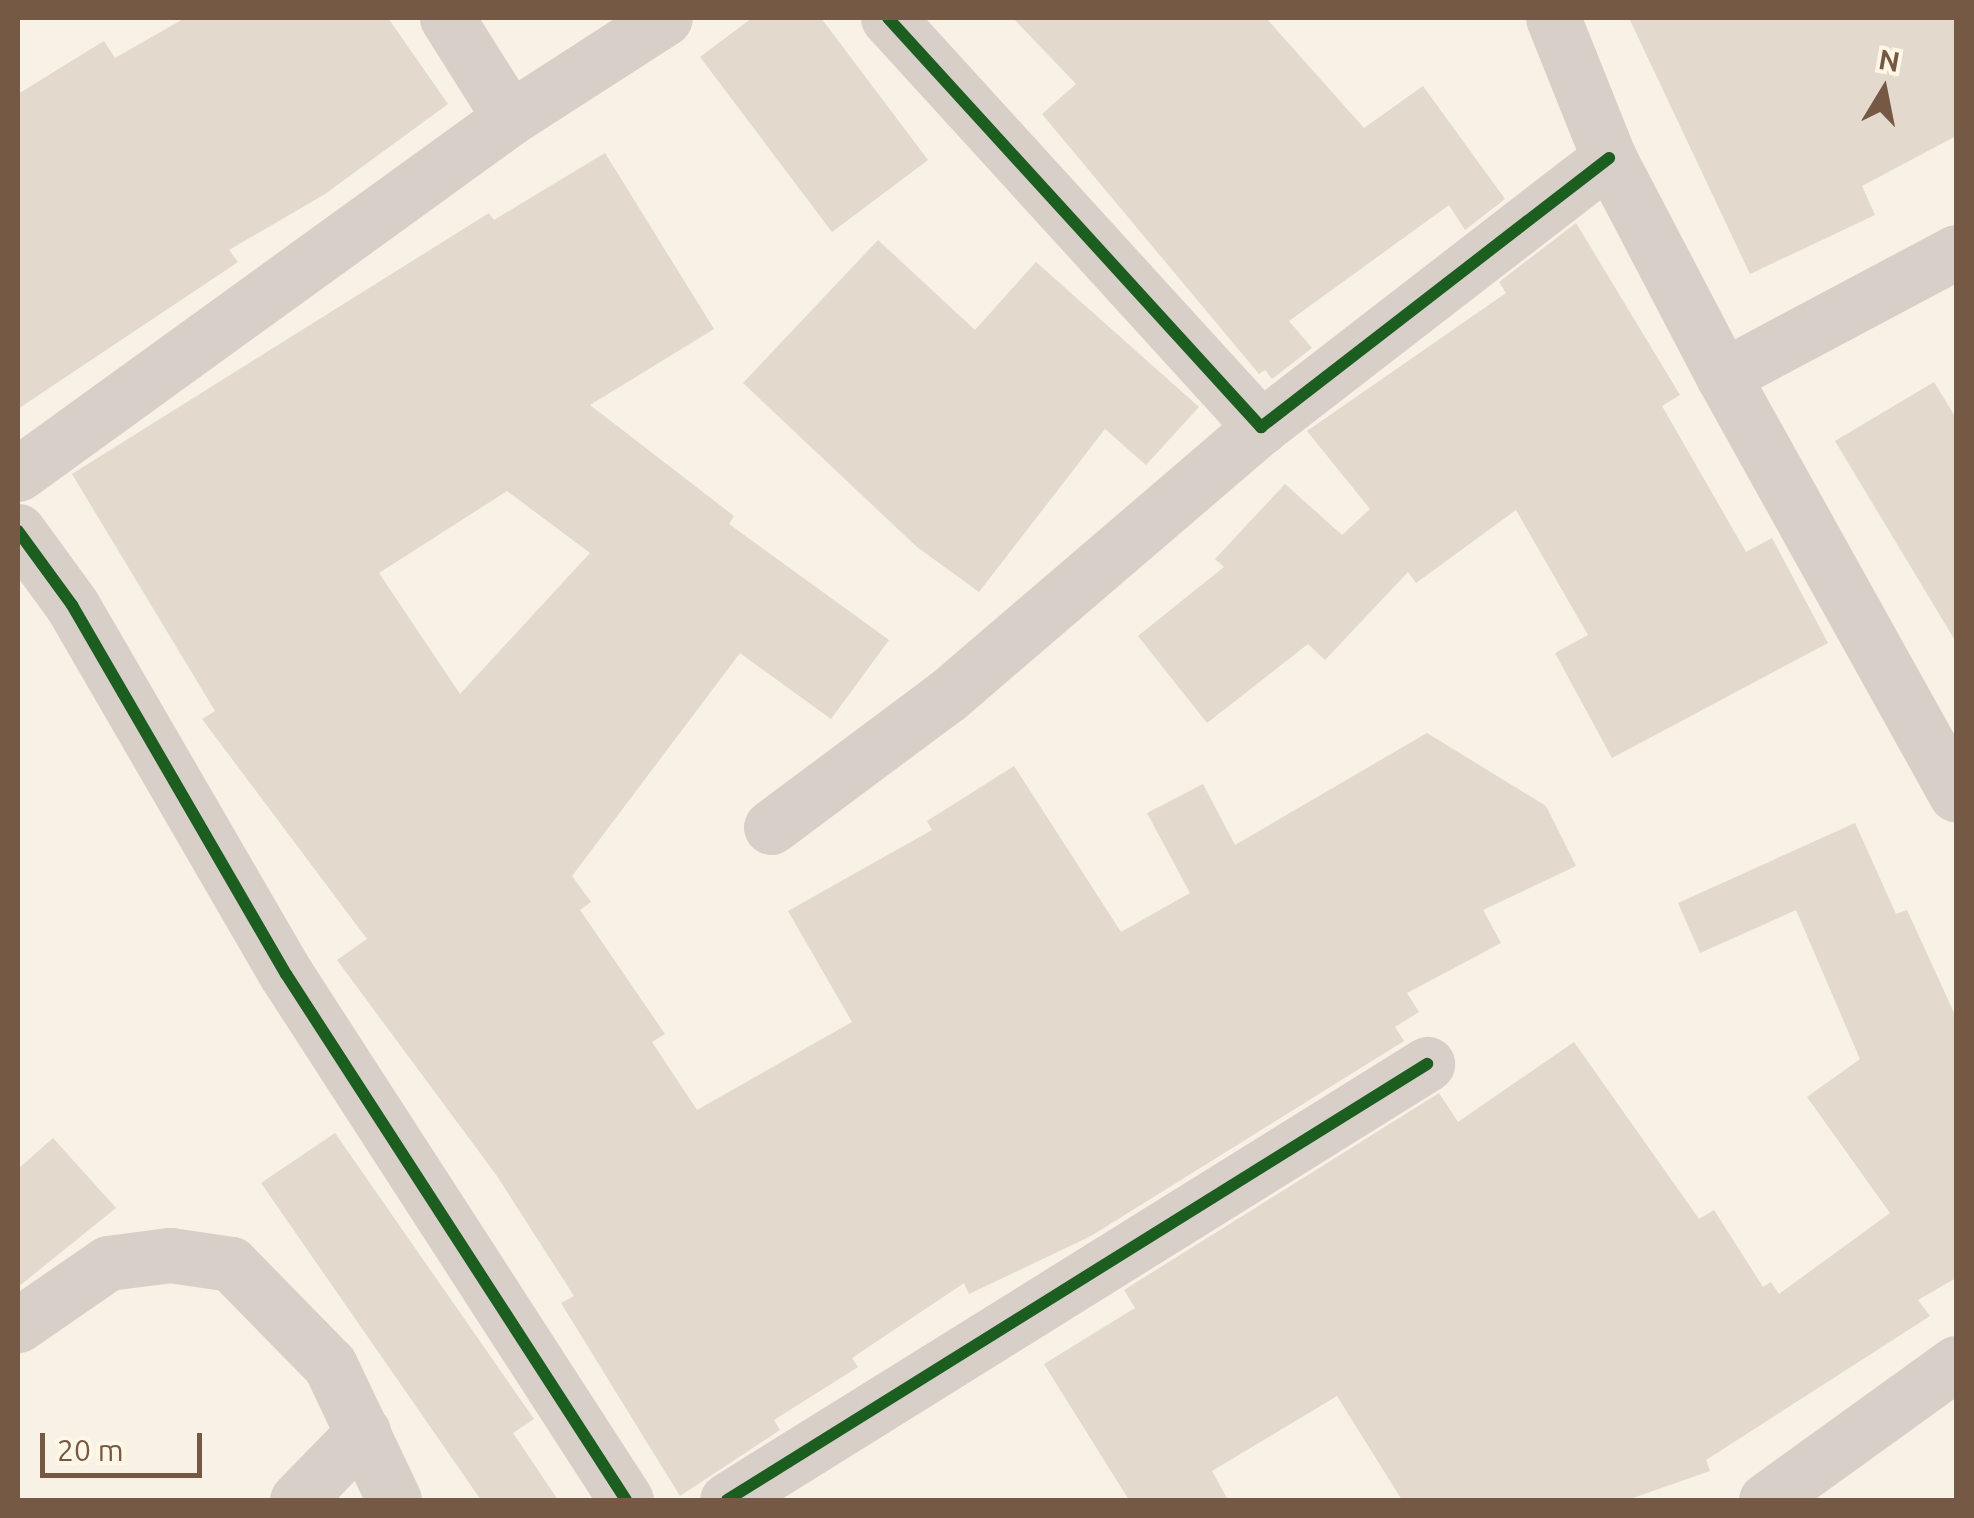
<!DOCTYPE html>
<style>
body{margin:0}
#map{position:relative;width:1974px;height:1518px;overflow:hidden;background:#f7f1e6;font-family:Ubuntu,sans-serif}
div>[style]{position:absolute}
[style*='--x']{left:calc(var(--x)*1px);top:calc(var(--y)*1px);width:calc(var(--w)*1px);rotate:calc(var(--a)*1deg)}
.building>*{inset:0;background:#e3d9cd}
.minor>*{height:55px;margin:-27.5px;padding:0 27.5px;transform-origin:27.5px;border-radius:27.5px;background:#d8cfc8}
.cycleway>*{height:12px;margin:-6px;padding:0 6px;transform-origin:6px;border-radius:6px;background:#1b5e20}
span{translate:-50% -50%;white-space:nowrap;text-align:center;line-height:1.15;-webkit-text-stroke:10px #fff7e6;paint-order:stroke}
.frame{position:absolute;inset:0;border:20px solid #755945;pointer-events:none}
.north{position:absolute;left:1834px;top:40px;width:100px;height:100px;-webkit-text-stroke:8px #fff7e6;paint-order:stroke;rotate:10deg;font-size:28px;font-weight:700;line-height:40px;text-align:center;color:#755945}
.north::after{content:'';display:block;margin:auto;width:35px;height:45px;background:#755945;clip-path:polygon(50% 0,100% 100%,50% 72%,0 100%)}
.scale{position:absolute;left:40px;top:1433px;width:162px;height:45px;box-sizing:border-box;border:5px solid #755945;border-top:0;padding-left:12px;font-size:30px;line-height:35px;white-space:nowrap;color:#755945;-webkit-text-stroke:8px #fff7e6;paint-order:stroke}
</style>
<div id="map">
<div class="building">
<i style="clip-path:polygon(185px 18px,388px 18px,448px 104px,325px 194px,229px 250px,238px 262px,18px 409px,18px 94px,104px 41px,115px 58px)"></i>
<i style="clip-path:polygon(752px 18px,821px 18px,928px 160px,832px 232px,700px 57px)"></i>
<i style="clip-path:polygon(1013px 18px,1266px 18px,1364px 128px,1423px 86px,1505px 199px,1465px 230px,1449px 205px,1289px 321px,1312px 348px,1272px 379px,1265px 370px,1259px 374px,1042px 114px,1076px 84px)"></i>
<i style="clip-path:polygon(1629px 18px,1956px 18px,1956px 136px,1862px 186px,1875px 215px,1750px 274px)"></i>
<i style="clip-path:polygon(evenodd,605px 153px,714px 329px,590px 405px,734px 516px,729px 524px,889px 640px,831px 719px,740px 653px,572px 876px,591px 902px,580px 910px,665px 1034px,652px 1042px,697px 1110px,852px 1022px,788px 911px,932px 830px,927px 821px,1014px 766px,1121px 932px,1190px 893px,1147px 813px,1203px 784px,1235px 845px,1427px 733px,1546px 806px,1576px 866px,1483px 910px,1501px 943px,1407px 993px,1419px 1012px,1395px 1027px,1404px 1041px,1091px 1236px,969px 1294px,964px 1283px,852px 1358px,858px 1367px,774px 1420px,780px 1430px,680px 1496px,561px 1303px,574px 1296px,497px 1176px,337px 960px,367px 939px,202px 719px,215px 711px,72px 474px,489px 213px,494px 220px,605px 153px,507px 491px,590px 553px,460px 694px,379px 573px,507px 491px)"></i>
<i style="clip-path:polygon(1576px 223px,1680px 395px,1662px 406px,1746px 552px,1772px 538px,1828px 643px,1612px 758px,1555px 653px,1588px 635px,1516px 510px,1416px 583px,1408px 572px,1325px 660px,1308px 644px,1207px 723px,1138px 636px,1224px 567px,1215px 559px,1285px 484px,1342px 535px,1370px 509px,1307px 431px,1506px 293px,1499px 282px)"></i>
<i style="clip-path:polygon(878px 240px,975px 330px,1036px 262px,1199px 407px,1146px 465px,1105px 429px,979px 592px,917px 547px,743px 383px)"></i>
<i style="clip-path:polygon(1934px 382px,1956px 418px,1956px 642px,1835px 441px)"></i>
<i style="clip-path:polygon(1855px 823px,1896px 914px,1907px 910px,1956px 1017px,1956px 1278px,1918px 1300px,1930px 1316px,1706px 1460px,1710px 1471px,1627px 1500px,1402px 1500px,1337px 1396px,1212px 1471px,1228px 1500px,1129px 1500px,1044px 1364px,1135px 1308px,1124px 1290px,1439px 1093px,1458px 1122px,1574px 1042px,1699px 1219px,1714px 1210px,1763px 1287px,1771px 1282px,1779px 1294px,1890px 1213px,1807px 1097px,1860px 1059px,1796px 910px,1700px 953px,1678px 903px)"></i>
<i style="clip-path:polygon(335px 1133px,534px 1419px,513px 1433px,558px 1500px,481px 1500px,261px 1183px)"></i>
<i style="clip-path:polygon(53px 1138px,116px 1208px,18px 1287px,18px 1169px)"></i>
</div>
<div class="minor">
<i style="--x:447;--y:18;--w:118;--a:57.8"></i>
<i style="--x:888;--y:18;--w:554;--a:47.64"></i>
<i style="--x:1261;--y:427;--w:440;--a:-37.7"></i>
<i style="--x:1553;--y:18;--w:151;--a:68.2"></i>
<i style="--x:1609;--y:158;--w:246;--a:62.4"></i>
<i style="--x:1956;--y:252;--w:264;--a:152"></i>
<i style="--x:1723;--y:376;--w:479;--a:60.9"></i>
<i style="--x:18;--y:474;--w:607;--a:-35.89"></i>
<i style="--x:510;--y:118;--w:184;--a:-32.8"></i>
<i style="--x:18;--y:531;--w:92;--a:53.9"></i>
<i style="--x:72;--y:605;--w:427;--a:59.9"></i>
<i style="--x:286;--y:974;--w:626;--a:57.12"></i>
<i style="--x:771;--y:827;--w:219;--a:-36.7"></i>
<i style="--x:947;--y:696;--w:413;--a:-40.6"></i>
<i style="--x:18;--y:1325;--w:109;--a:-34.6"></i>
<i style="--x:108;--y:1263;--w:63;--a:-7.4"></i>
<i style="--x:170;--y:1255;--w:62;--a:8.4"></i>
<i style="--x:231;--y:1264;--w:141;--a:45.6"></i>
<i style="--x:330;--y:1365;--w:149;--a:64.6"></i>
<i style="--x:297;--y:1500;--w:95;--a:-45.9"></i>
<i style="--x:727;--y:1500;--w:825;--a:-31.92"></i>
<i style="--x:1766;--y:1500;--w:234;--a:-35.8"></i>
</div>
<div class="cycleway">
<i style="--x:888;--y:18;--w:554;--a:47.64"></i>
<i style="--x:1261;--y:427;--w:440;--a:-37.7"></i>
<i style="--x:18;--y:531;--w:92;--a:53.9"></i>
<i style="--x:72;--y:605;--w:427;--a:59.9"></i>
<i style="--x:286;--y:974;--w:626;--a:57.12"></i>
<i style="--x:727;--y:1500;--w:825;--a:-31.92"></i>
</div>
<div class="frame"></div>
<div class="north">N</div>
<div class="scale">20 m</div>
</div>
